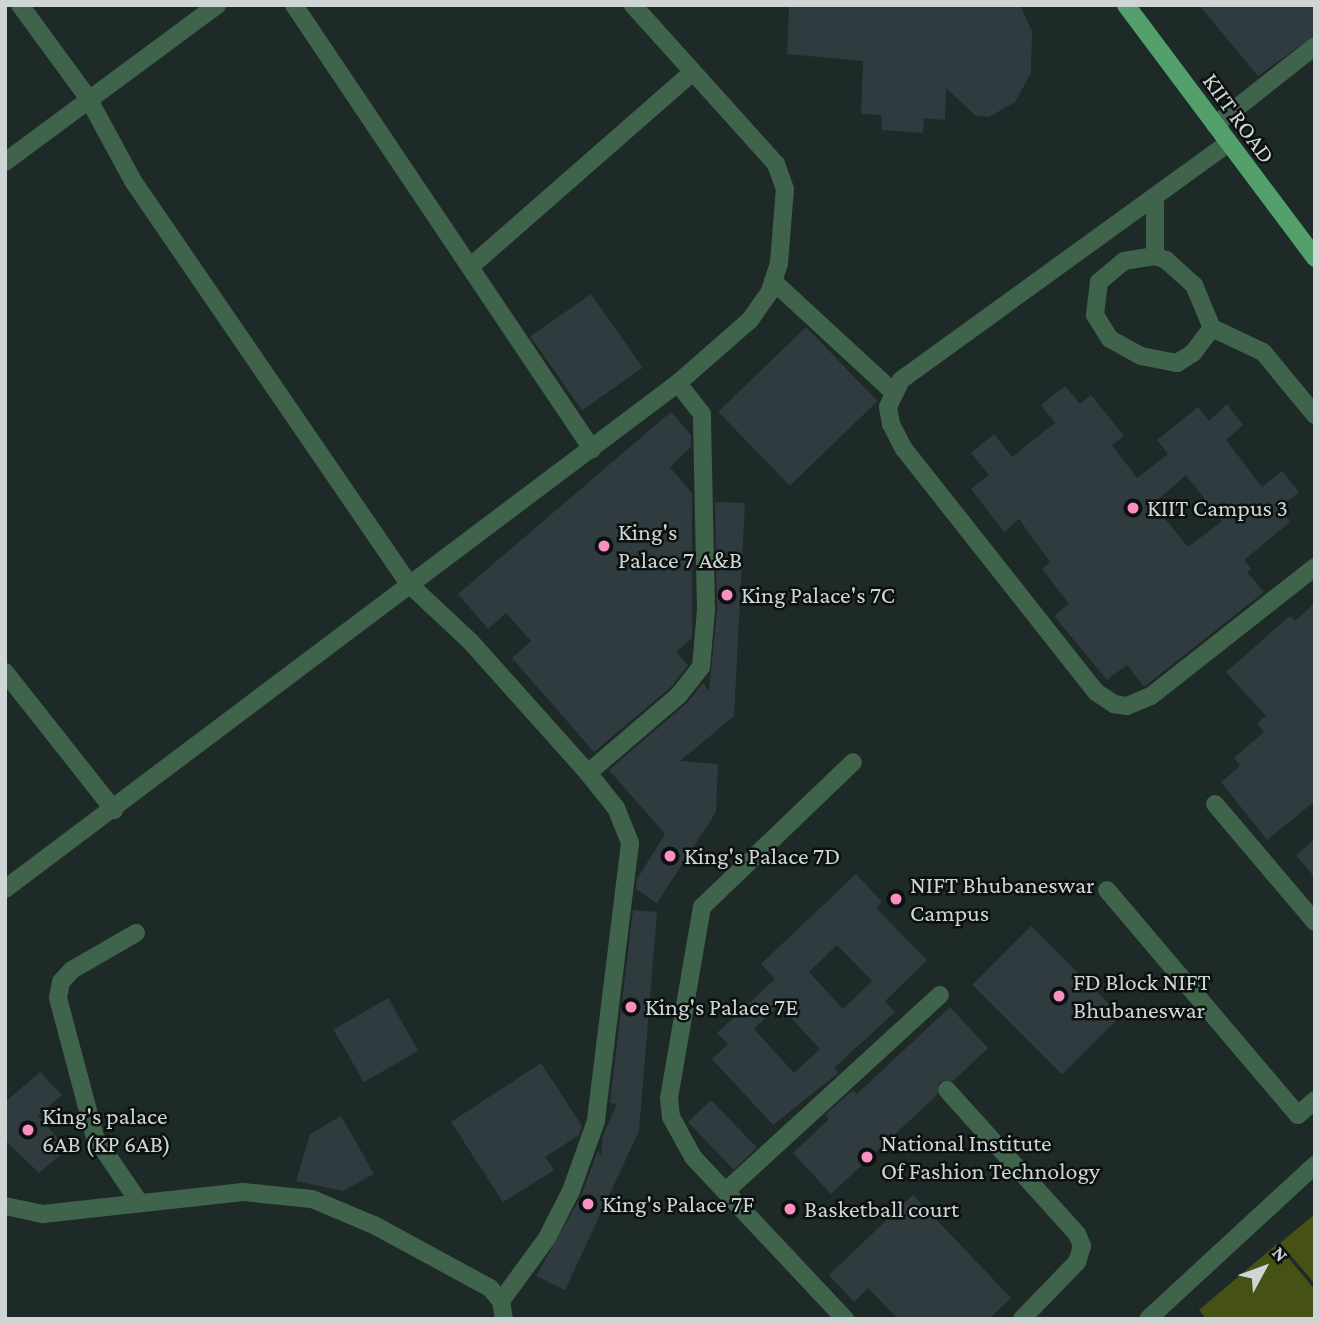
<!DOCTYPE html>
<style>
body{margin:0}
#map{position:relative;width:1320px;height:1324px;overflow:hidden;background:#1e2a28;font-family:"Crimson Pro",serif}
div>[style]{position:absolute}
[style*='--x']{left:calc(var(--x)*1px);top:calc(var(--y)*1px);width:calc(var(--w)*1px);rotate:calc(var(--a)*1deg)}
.green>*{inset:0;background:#465214}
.building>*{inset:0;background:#2f3b3f;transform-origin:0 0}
.minor>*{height:18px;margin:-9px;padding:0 9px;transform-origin:9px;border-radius:9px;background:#40644b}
.major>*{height:18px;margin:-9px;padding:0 9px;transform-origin:9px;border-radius:9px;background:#53a06d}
.dots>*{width:19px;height:19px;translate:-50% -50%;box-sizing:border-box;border:4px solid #0c1110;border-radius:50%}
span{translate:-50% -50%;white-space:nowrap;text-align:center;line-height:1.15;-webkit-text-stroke:5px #0c1110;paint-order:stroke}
.street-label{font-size:24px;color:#ced5d4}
.poi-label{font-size:24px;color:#ced5d4}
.left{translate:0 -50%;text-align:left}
.frame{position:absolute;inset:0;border:7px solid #ced5d4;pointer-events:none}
.north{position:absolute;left:1229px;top:1233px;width:70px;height:70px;-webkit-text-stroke:5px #0c1110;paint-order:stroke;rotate:49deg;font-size:19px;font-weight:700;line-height:28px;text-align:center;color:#ced5d4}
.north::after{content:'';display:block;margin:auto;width:24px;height:32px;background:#ced5d4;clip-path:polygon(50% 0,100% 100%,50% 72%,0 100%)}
</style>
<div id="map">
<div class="green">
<i style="clip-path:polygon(1315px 1214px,1315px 1284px,1280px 1243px)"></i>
<i style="clip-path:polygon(1277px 1244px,1315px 1290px,1315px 1319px,1206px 1319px,1199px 1310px)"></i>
</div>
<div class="building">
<i style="clip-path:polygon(789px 5px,1020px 5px,1032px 31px,1031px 73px,1015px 102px,989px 117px,976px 116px,946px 88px,945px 120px,924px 118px,923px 133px,882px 130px,881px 115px,861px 114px,863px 61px,787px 54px)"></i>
<i style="clip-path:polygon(1199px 5px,1315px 5px,1315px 35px,1258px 76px)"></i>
<i style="left:591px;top:294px;width:90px;height:74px;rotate:55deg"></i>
<i style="left:806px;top:327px;width:103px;height:122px;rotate:46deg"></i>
<i style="clip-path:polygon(evenodd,1065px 386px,1080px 404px,1091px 395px,1124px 436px,1112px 445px,1137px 478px,1168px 454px,1157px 440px,1198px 407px,1209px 421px,1227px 404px,1243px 425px,1226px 440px,1262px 487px,1282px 471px,1299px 492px,1279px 508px,1290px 522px,1244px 560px,1251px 569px,1247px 572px,1264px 592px,1144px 687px,1127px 665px,1107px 680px,1054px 616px,1069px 604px,1042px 569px,1050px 562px,1019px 519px,1004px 532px,971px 489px,989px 475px,971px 453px,994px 434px,1012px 457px,1055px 423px,1041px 405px,1065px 386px,1186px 475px,1222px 521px,1188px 547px,1153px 504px,1186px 475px)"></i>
<i style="clip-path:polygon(671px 412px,691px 435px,691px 447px,670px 467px,692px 493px,692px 638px,676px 652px,688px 665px,671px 687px,594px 752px,512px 658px,531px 641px,506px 613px,488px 629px,458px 594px)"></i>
<i style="clip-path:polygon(715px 502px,745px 503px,734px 716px,680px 761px,718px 764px,716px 812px,657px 903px,636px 889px,637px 879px,665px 834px,609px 770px,687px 703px,703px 683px,709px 691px,717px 610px)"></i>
<i style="clip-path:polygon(1315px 603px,1315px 801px,1267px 840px,1221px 782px,1240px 766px,1234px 758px,1264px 732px,1257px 723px,1266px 716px,1226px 672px,1290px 616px,1295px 621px)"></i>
<i style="clip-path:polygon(1315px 839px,1315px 878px,1296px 855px)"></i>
<i style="clip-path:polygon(evenodd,856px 874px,882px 902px,876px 908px,927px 960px,885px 1001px,895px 1012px,834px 1068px,838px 1073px,773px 1125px,712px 1059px,728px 1044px,717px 1033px,775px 979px,761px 964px,856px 874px,837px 945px,872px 981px,843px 1009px,809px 972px,837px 945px,856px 874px,779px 1005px,820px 1049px,794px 1073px,754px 1029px,779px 1005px)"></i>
<i style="clip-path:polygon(633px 910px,657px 912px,639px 1131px,565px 1290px,536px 1276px,581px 1196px,598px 1150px,601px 1156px,603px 1135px,617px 1104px,610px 1103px)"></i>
<i style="left:1031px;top:926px;width:127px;height:83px;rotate:45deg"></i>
<i style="left:388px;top:998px;width:61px;height:63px;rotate:60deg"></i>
<i style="clip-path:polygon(950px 1007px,988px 1048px,953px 1081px,939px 1082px,937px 1095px,831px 1194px,793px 1153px,829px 1119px,825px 1115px,853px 1090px,857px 1094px)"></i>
<i style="clip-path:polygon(541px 1063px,582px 1126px,579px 1135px,545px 1157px,554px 1170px,503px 1202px,451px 1122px)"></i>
<i style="clip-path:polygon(40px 1072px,62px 1095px,38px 1116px,67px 1149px,39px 1173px,5px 1140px,5px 1102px)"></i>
<i style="left:711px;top:1100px;width:66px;height:32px;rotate:46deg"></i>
<i style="clip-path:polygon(341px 1116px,374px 1174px,343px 1191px,296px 1181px,310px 1134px)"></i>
<i style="clip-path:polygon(913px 1195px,1011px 1298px,989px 1319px,898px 1319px,868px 1288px,854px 1302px,829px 1275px)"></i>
</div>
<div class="minor">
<i style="--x:20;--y:5;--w:115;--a:53.8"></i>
<i style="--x:88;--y:98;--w:94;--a:61.5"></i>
<i style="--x:133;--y:181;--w:488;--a:55.6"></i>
<i style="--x:409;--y:584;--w:83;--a:43.1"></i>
<i style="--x:470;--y:641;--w:177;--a:48.2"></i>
<i style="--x:588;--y:773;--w:45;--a:51.3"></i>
<i style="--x:616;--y:808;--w:38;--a:68"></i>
<i style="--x:630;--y:843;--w:280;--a:97"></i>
<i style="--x:596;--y:1121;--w:74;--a:109.7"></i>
<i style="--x:571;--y:1191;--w:53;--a:117.1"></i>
<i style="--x:547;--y:1238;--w:78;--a:126.1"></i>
<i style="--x:294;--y:5;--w:535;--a:56.13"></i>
<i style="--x:1215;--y:125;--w:127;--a:-38.3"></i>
<i style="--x:1227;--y:144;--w:402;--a:144.1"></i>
<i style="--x:901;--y:380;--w:30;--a:116"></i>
<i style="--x:888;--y:407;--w:17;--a:80"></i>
<i style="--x:891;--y:424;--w:28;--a:63"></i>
<i style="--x:904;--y:449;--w:310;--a:51.7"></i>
<i style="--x:1096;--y:692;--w:22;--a:34"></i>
<i style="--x:1114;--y:704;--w:13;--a:9"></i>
<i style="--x:1127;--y:706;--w:26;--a:-23"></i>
<i style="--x:1151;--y:696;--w:209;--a:-38.2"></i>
<i style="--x:5;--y:162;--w:264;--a:-36.5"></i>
<i style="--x:1155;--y:196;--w:60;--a:90"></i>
<i style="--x:1155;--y:256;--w:12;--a:20"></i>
<i style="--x:1166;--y:260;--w:38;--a:42"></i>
<i style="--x:1194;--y:285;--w:47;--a:67.3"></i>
<i style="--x:1212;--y:328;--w:56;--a:25.2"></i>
<i style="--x:1263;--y:352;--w:82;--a:50.5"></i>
<i style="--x:1155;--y:256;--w:31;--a:171"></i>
<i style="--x:1124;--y:261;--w:33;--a:140"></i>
<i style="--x:1099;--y:282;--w:33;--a:97"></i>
<i style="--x:1095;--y:315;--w:28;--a:58"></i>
<i style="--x:1110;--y:339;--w:35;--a:29"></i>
<i style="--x:1141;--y:356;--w:37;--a:11"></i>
<i style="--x:1177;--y:363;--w:19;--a:-32"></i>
<i style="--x:1193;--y:353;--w:31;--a:-53"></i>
<i style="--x:470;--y:267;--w:296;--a:-41.2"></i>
<i style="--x:773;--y:281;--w:162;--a:42.7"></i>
<i style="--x:5;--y:672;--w:176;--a:51.7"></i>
<i style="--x:588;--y:773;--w:120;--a:-40.6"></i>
<i style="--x:679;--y:695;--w:36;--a:-52"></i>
<i style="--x:701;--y:667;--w:57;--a:-85"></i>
<i style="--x:706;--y:610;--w:196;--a:-91.2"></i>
<i style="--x:702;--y:414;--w:39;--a:-128"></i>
<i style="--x:1215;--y:804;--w:155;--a:49.7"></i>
<i style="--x:5;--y:889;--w:842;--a:-36.94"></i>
<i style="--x:678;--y:383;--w:96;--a:-41.2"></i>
<i style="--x:750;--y:320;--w:35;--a:-55"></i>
<i style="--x:770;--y:291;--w:29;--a:-72"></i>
<i style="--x:779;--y:263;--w:74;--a:-85.4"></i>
<i style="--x:785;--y:189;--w:27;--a:-110"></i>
<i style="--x:776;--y:164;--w:214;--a:-132"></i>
<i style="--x:1107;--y:890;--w:295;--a:49.7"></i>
<i style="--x:1298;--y:1115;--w:23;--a:-41"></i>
<i style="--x:136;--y:933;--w:74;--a:150"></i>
<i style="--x:72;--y:970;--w:16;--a:133"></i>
<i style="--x:61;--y:982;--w:16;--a:101"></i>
<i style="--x:58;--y:998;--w:144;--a:75.1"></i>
<i style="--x:95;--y:1137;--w:78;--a:55.9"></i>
<i style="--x:947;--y:1090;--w:194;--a:47.9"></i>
<i style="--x:1077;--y:1234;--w:13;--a:67"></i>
<i style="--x:1082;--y:1246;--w:17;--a:107"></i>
<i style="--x:1077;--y:1262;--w:79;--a:134"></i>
<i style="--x:726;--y:1191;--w:290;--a:-42.5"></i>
<i style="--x:5;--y:1206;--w:39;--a:12"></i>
<i style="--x:43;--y:1214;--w:201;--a:-6.3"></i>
<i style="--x:243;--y:1192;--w:69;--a:5.8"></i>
<i style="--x:312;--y:1199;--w:67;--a:22.8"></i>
<i style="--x:374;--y:1225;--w:132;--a:28.5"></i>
<i style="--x:490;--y:1288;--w:17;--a:50"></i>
<i style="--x:501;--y:1301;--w:18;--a:81"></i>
<i style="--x:845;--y:1319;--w:222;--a:-133.2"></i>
<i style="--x:693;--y:1157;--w:46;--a:-118.8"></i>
<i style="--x:671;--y:1117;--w:19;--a:-96"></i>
<i style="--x:669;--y:1098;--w:194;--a:-80.2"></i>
<i style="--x:702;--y:907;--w:209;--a:-43.8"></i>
<i style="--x:1148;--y:1319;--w:227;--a:-42.7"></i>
</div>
<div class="major">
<i style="--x:1126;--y:5;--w:316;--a:53.2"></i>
</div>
<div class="dots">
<i style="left:1133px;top:508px;background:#fb8fc4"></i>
<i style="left:604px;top:546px;background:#fb8fc4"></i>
<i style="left:727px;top:595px;background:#fb8fc4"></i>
<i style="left:670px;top:856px;background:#fb8fc4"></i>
<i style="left:896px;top:899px;background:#fb8fc4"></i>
<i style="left:1059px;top:996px;background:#fb8fc4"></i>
<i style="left:631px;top:1007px;background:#fb8fc4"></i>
<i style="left:28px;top:1130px;background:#fb8fc4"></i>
<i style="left:867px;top:1157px;background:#fb8fc4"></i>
<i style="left:588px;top:1204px;background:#fb8fc4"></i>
<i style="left:790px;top:1209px;background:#fb8fc4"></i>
</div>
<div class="street-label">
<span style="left:1239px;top:118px;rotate:54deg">KIIT ROAD</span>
</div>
<div class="poi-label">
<span class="left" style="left:1147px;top:508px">KIIT Campus 3</span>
<span class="left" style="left:618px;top:546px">King's<br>Palace 7 A&amp;B</span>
<span class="left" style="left:741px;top:595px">King Palace's 7C</span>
<span class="left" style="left:684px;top:856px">King's Palace 7D</span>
<span class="left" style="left:910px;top:899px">NIFT Bhubaneswar<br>Campus</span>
<span class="left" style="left:1073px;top:996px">FD Block NIFT<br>Bhubaneswar</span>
<span class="left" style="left:645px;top:1007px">King's Palace 7E</span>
<span class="left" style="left:42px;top:1130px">King's palace<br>6AB (KP 6AB)</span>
<span class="left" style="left:881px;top:1157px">National Institute<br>Of Fashion Technology</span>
<span class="left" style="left:602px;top:1204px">King's Palace 7F</span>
<span class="left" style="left:804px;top:1209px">Basketball court</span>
</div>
<div class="frame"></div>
<div class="north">N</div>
</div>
